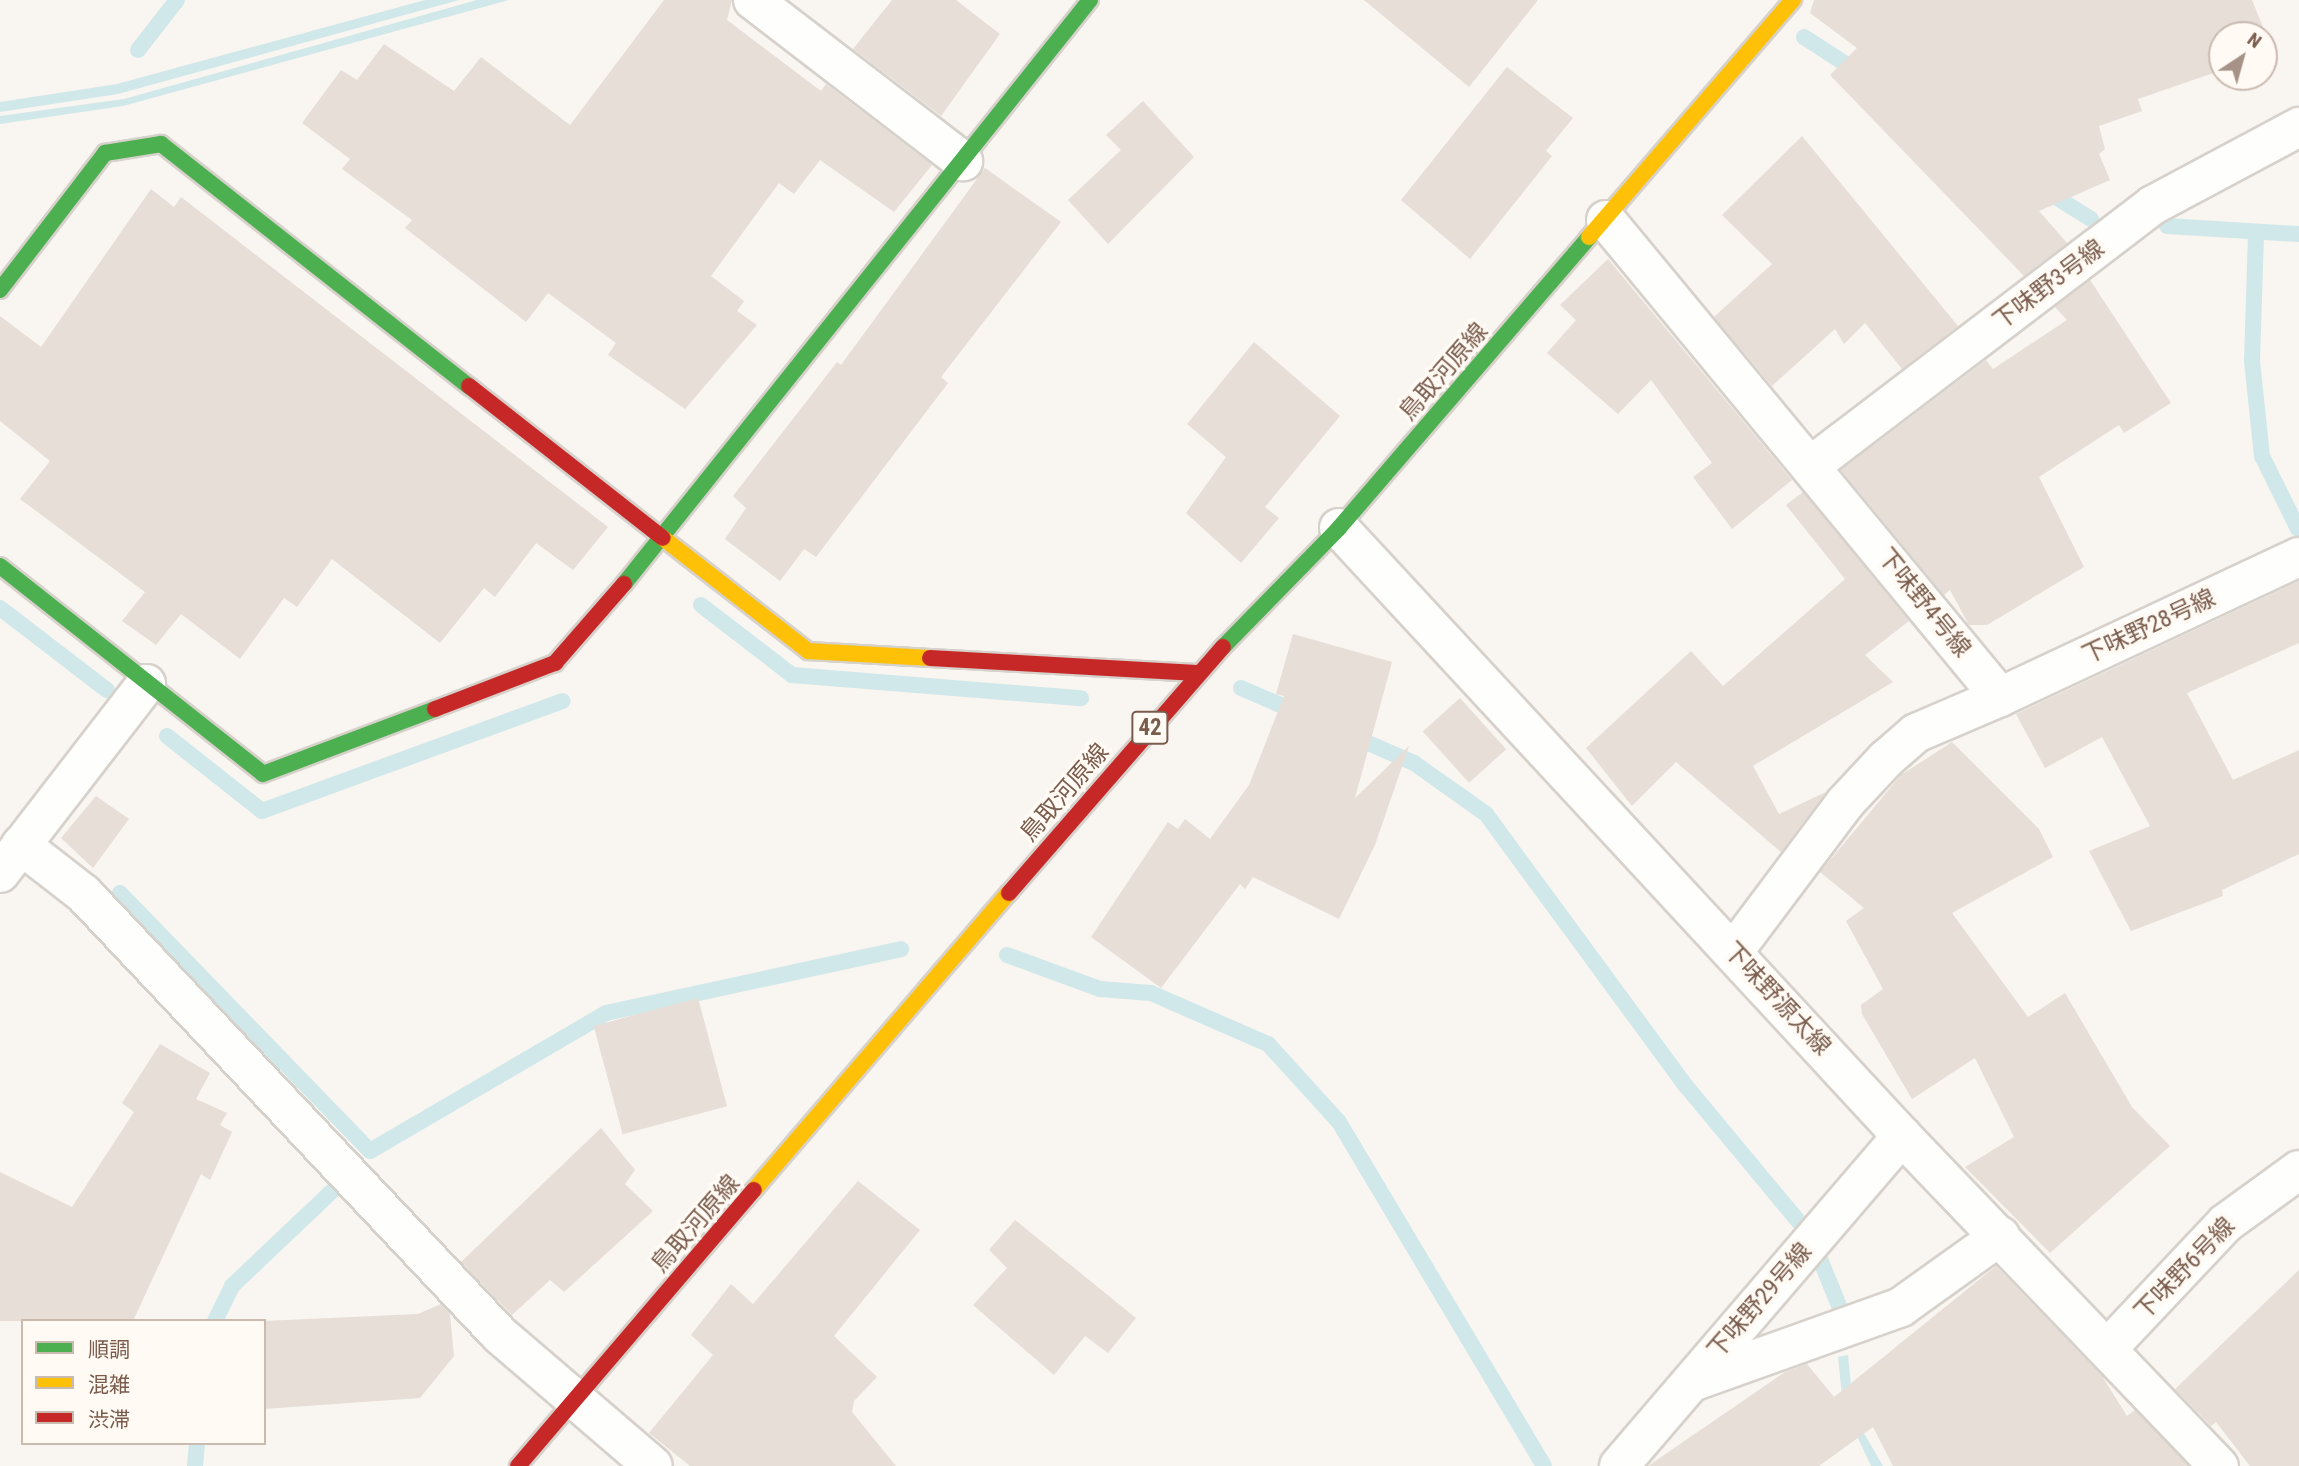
<!DOCTYPE html>
<meta charset="utf-8">
<style>
body{margin:0}
#map{position:relative;width:2299px;height:1466px;overflow:hidden;background:#f9f5f0;font-family:"Roboto Condensed","Noto Sans JP",sans-serif}
div>[style]{position:absolute}
[style*='--x']{left:calc(var(--x)*1px);top:calc(var(--y)*1px);width:calc(var(--w)*1px);rotate:calc(var(--a)*1deg)}
.water>*{inset:0;background:#d0e8ea}
.stream>*{height:16px;margin:-8px;padding:0 8px;transform-origin:8px;border-radius:8px;background:#d0e8ea}
.building>*{inset:0;background:#e6ded7;transform-origin:0 0}
.roads{filter:drop-shadow(2px 0 #d7d1cb) drop-shadow(-2px 0 #d7d1cb) drop-shadow(0 2px #d7d1cb) drop-shadow(0 -2px #d7d1cb)}
.street>*{height:38px;margin:-19px;padding:0 19px;transform-origin:19px;border-radius:19px;background:#fefefd}
.fast>*{height:16px;margin:-8px;padding:0 8px;transform-origin:8px;border-radius:8px;background:#4caf50}
.slow>*{height:16px;margin:-8px;padding:0 8px;transform-origin:8px;border-radius:8px;background:#ffc107}
.jam>*{height:16px;margin:-8px;padding:0 8px;transform-origin:8px;border-radius:8px;background:#c62828}
span{translate:-50% -50%;white-space:nowrap;text-align:center;line-height:1.15;-webkit-text-stroke:7px #fffaf3;paint-order:stroke}
.shield-label span{padding:2px 5px;background:#fffaf3;border:2px solid;border-radius:5px;-webkit-text-stroke-width:0}
.shield-label{font-size:23px;color:#7a5c4d;font-weight:700}
.street-label{font-size:24px;color:#7a5c4d}
.legend{position:absolute;left:21px;top:1319px;width:245px;height:126px;box-sizing:border-box;background:#fffaf3;border:2px solid #cabbb1;margin:0;padding:9px 12px;list-style:none;font-size:21px;color:#7a5c4d}
.legend li{display:flex;align-items:center;gap:14px;height:35px}
.legend b{width:35px;border:2px solid #cabbb1}
.north{position:absolute;left:2208px;top:21px;width:70px;height:70px;box-sizing:border-box;background:#fffaf3;border:2px solid #cabbb1;border-radius:50%;rotate:36deg;font-size:19px;font-weight:700;line-height:28px;text-align:center;color:#7a5c4d}
.north::after{content:'';display:block;margin:auto;width:24px;height:32px;background:#a69286;clip-path:polygon(50% 0,100% 100%,50% 72%,0 100%)}
</style>
<div id="map">
<div class="water">
<i style="clip-path:polygon(425px 0,459px 0,118px 94px,0 112px,0 102px,117px 84px)"></i>
<i style="clip-path:polygon(477px 0,509px 0,123px 106px,0 124px,0 116px,124px 99px)"></i>
<i style="clip-path:polygon(1848px 1355px,1854px 1416px,1883px 1466px,1871px 1466px,1843px 1406px,1838px 1357px)"></i>
</div>
<div class="stream">
<i style="--x:1804;--y:37;--w:68;--a:33"></i>
<i style="--x:138;--y:50;--w:63;--a:-52"></i>
<i style="--x:2046;--y:191;--w:53;--a:31.9"></i>
<i style="--x:2167;--y:226;--w:132;--a:3.5"></i>
<i style="--x:2256;--y:234;--w:127;--a:91.8"></i>
<i style="--x:2252;--y:361;--w:96;--a:84"></i>
<i style="--x:2262;--y:456;--w:81;--a:63.7"></i>
<i style="--x:701;--y:605;--w:115;--a:37.6"></i>
<i style="--x:792;--y:675;--w:290;--a:4.6"></i>
<i style="--x:0;--y:608;--w:135;--a:37.5"></i>
<i style="--x:1241;--y:688;--w:63;--a:23.3"></i>
<i style="--x:167;--y:736;--w:121;--a:38.3"></i>
<i style="--x:262;--y:811;--w:320;--a:-20.1"></i>
<i style="--x:1352;--y:736;--w:68;--a:23.5"></i>
<i style="--x:1414;--y:763;--w:88;--a:35.3"></i>
<i style="--x:1486;--y:814;--w:338;--a:53.7"></i>
<i style="--x:1686;--y:1086;--w:177;--a:50.3"></i>
<i style="--x:120;--y:893;--w:359;--a:45.9"></i>
<i style="--x:370;--y:1151;--w:273;--a:-30.3"></i>
<i style="--x:606;--y:1013;--w:302;--a:-12.2"></i>
<i style="--x:1007;--y:955;--w:99;--a:20.1"></i>
<i style="--x:1100;--y:989;--w:51;--a:4.5"></i>
<i style="--x:1151;--y:993;--w:128;--a:23.6"></i>
<i style="--x:1268;--y:1044;--w:105;--a:47.7"></i>
<i style="--x:1339;--y:1122;--w:400;--a:59.2"></i>
<i style="--x:1820;--y:1259;--w:58;--a:67.8"></i>
<i style="--x:215;--y:1321;--w:39;--a:-64"></i>
<i style="--x:232;--y:1286;--w:137;--a:-43.5"></i>
<i style="--x:195;--y:1466;--w:23;--a:-85"></i>
</div>
<div class="building">
<i style="clip-path:polygon(664px 0,732px 0,727px 20px,821px 91px,826px 84px,932px 165px,894px 212px,820px 160px,794px 194px,779px 183px,711px 276px,744px 301px,737px 311px,757px 325px,685px 409px,608px 355px,616px 343px,548px 293px,526px 322px,405px 228px,412px 220px,342px 169px,350px 159px,302px 123px,341px 70px,357px 80px,384px 44px,454px 91px,481px 57px,570px 125px)"></i>
<i style="clip-path:polygon(892px 0,956px 0,1000px 34px,941px 116px,853px 49px)"></i>
<i style="clip-path:polygon(1364px 0,1538px 0,1469px 87px)"></i>
<i style="clip-path:polygon(1814px 0,2252px 0,2271px 47px,2264px 51px,2264px 35px,2222px 35px,2222px 70px,2138px 99px,2142px 111px,2099px 126px,2105px 149px,2099px 154px,2110px 180px,2039px 211px,2067px 243px,2024px 276px,1830px 75px,1857px 48px,1810px 13px)"></i>
<i style="clip-path:polygon(1507px 67px,1573px 118px,1546px 151px,1552px 156px,1470px 259px,1401px 200px)"></i>
<i style="clip-path:polygon(1143px 101px,1194px 157px,1108px 244px,1068px 200px,1121px 150px,1106px 135px)"></i>
<i style="clip-path:polygon(1802px 136px,1958px 326px,1902px 369px,1865px 323px,1844px 344px,1835px 329px,1772px 386px,1714px 317px,1772px 264px,1722px 215px)"></i>
<i style="clip-path:polygon(985px 168px,1061px 222px,941px 377px,948px 383px,816px 557px,804px 549px,780px 581px,725px 539px,746px 508px,733px 496px,837px 362px,841px 365px)"></i>
<i style="clip-path:polygon(151px 189px,174px 207px,181px 197px,608px 527px,573px 570px,536px 543px,495px 597px,484px 588px,440px 643px,332px 559px,297px 607px,284px 598px,240px 659px,181px 614px,156px 645px,122px 621px,145px 592px,20px 499px,50px 461px,0 421px,0 316px,41px 347px)"></i>
<i style="clip-path:polygon(1608px 259px,1792px 480px,1732px 529px,1693px 477px,1712px 463px,1651px 380px,1618px 414px,1547px 353px,1576px 320px,1560px 305px)"></i>
<i style="clip-path:polygon(2090px 280px,2171px 403px,2124px 433px,2119px 425px,2039px 477px,2084px 567px,1987px 625px,1969px 625px,1950px 590px,1944px 595px,1841px 470px,1986px 360px,1993px 369px,2067px 320px,2055px 307px)"></i>
<i style="clip-path:polygon(1254px 342px,1340px 416px,1265px 507px,1279px 518px,1241px 563px,1186px 513px,1226px 457px,1187px 424px)"></i>
<i style="clip-path:polygon(1803px 492px,1909px 621px,1865px 655px,1893px 682px,1753px 766px,1779px 814px,1826px 792px,1781px 852px,1676px 762px,1632px 806px,1586px 748px,1691px 651px,1723px 686px,1845px 579px,1786px 505px)"></i>
<i style="clip-path:polygon(2299px 581px,2299px 643px,2187px 693px,2233px 780px,2299px 750px,2299px 854px,2222px 890px,2223px 896px,2131px 931px,2089px 851px,2150px 826px,2102px 737px,2045px 768px,2016px 714px)"></i>
<i style="clip-path:polygon(1293px 634px,1392px 662px,1355px 798px,1409px 746px,1375px 845px,1339px 919px,1253px 877px,1245px 889px,1240px 884px,1161px 988px,1091px 937px,1168px 822px,1178px 829px,1185px 819px,1210px 839px,1249px 785px,1284px 696px,1276px 694px)"></i>
<i style="left:1460px;top:698px;width:69px;height:50px;rotate:48deg"></i>
<i style="clip-path:polygon(1952px 742px,2039px 829px,2053px 857px,1952px 913px,2028px 1017px,2065px 993px,2132px 1107px,2170px 1146px,2050px 1253px,1965px 1167px,2014px 1137px,1975px 1058px,1912px 1099px,1862px 1014px,1861px 1005px,1883px 989px,1846px 921px,1864px 908px,1820px 872px,1901px 775px)"></i>
<i style="clip-path:polygon(96px 796px,129px 819px,93px 868px,61px 838px)"></i>
<i style="left:698px;top:998px;width:112px;height:108px;rotate:75deg"></i>
<i style="clip-path:polygon(160px 1044px,210px 1073px,196px 1099px,227px 1113px,220px 1125px,232px 1132px,210px 1180px,201px 1174px,133px 1321px,0 1321px,0 1172px,72px 1207px,134px 1112px,122px 1103px)"></i>
<i style="clip-path:polygon(601px 1128px,635px 1170px,625px 1184px,653px 1211px,564px 1292px,550px 1280px,512px 1315px,461px 1262px)"></i>
<i style="clip-path:polygon(858px 1181px,920px 1230px,834px 1336px,877px 1377px,854px 1401px,852px 1412px,896px 1466px,690px 1466px,649px 1433px,713px 1355px,691px 1335px,731px 1284px,753px 1304px)"></i>
<i style="clip-path:polygon(1015px 1220px,1136px 1318px,1108px 1353px,1085px 1336px,1054px 1375px,973px 1305px,1007px 1268px,989px 1250px)"></i>
<i style="clip-path:polygon(1996px 1266px,2102px 1376px,2127px 1416px,2135px 1410px,2189px 1466px,1893px 1466px,1873px 1427px,1819px 1466px,1648px 1466px,1785px 1372px,1807px 1364px,1834px 1397px)"></i>
<i style="clip-path:polygon(2299px 1270px,2299px 1466px,2250px 1466px,2216px 1422px,2211px 1426px,2175px 1389px)"></i>
<i style="clip-path:polygon(441px 1304px,450px 1314px,454px 1356px,420px 1398px,264px 1409px,264px 1321px,418px 1314px)"></i>
</div>
<div class="roads">
<div class="street">
<i style="--x:753;--y:0;--w:265;--a:37.5"></i>
<i style="--x:1606;--y:220;--w:619;--a:50.44"></i>
<i style="--x:2000;--y:697;--w:91;--a:156.8"></i>
<i style="--x:1916;--y:733;--w:40;--a:139"></i>
<i style="--x:1886;--y:759;--w:60;--a:133"></i>
<i style="--x:1845;--y:803;--w:186;--a:126.9"></i>
<i style="--x:1813;--y:464;--w:427;--a:-37.3"></i>
<i style="--x:2153;--y:205;--w:166;--a:-28.1"></i>
<i style="--x:1339;--y:528;--w:829;--a:47.2"></i>
<i style="--x:1902;--y:1136;--w:458;--a:46.2"></i>
<i style="--x:2000;--y:697;--w:330;--a:-25.1"></i>
<i style="--x:21;--y:845;--w:80;--a:37.9"></i>
<i style="--x:84;--y:894;--w:606;--a:46.67"></i>
<i style="--x:500;--y:1335;--w:201;--a:40.6"></i>
<i style="--x:0;--y:873;--w:239;--a:-52.3"></i>
<i style="--x:2109;--y:1347;--w:170;--a:-46.7"></i>
<i style="--x:2226;--y:1223;--w:90;--a:-36"></i>
<i style="--x:1692;--y:1382;--w:222;--a:-19.7"></i>
<i style="--x:1901;--y:1307;--w:122;--a:-35.6"></i>
<i style="--x:1619;--y:1466;--w:435;--a:-49.4"></i>
</div>
<div class="fast">
<i style="--x:0;--y:290;--w:173;--a:-52.5"></i>
<i style="--x:105;--y:153;--w:57;--a:-9.1"></i>
<i style="--x:161;--y:144;--w:392;--a:38.2"></i>
<i style="--x:0;--y:566;--w:335;--a:38.3"></i>
<i style="--x:263;--y:774;--w:184;--a:-20.7"></i>
<i style="--x:624;--y:584;--w:747;--a:-51.41"></i>
<i style="--x:1223;--y:647;--w:166;--a:-45.7"></i>
<i style="--x:1339;--y:528;--w:384;--a:-49.3"></i>
</div>
<div class="slow">
<i style="--x:1589;--y:237;--w:313;--a:-49.3"></i>
<i style="--x:663;--y:538;--w:184;--a:37.9"></i>
<i style="--x:808;--y:651;--w:122;--a:3.3"></i>
<i style="--x:754;--y:1190;--w:391;--a:-49.4"></i>
</div>
<div class="jam">
<i style="--x:469;--y:386;--w:246;--a:38.1"></i>
<i style="--x:930;--y:658;--w:267;--a:3.2"></i>
<i style="--x:435;--y:709;--w:129;--a:-21"></i>
<i style="--x:555;--y:663;--w:105;--a:-48.9"></i>
<i style="--x:1009;--y:893;--w:326;--a:-49"></i>
<i style="--x:518;--y:1466;--w:363;--a:-49.5"></i>
</div>
</div>
<div class="shield-label">
<span style="left:1150px;top:728px">42</span>
</div>
<div class="street-label">
<span style="left:2049px;top:285px;rotate:-37deg">下味野3号線</span>
<span style="left:1444px;top:372px;rotate:-49deg">鳥取河原線</span>
<span style="left:1924px;top:603px;rotate:51deg">下味野4号線</span>
<span style="left:2149px;top:627px;rotate:-25deg">下味野28号線</span>
<span style="left:1065px;top:793px;rotate:-49deg">鳥取河原線</span>
<span style="left:1777px;top:999px;rotate:47deg">下味野源太線</span>
<span style="left:696px;top:1224px;rotate:-49deg">鳥取河原線</span>
<span style="left:2185px;top:1269px;rotate:-46deg">下味野6号線</span>
<span style="left:1760px;top:1301px;rotate:-49deg">下味野29号線</span>
</div>
<ul class="legend">
<li><b style="height:9px;background:#4caf50"></b>順調</li>
<li><b style="height:9px;background:#ffc107"></b>混雑</li>
<li><b style="height:9px;background:#c62828"></b>渋滞</li>
</ul>
<div class="north">N</div>
</div>
